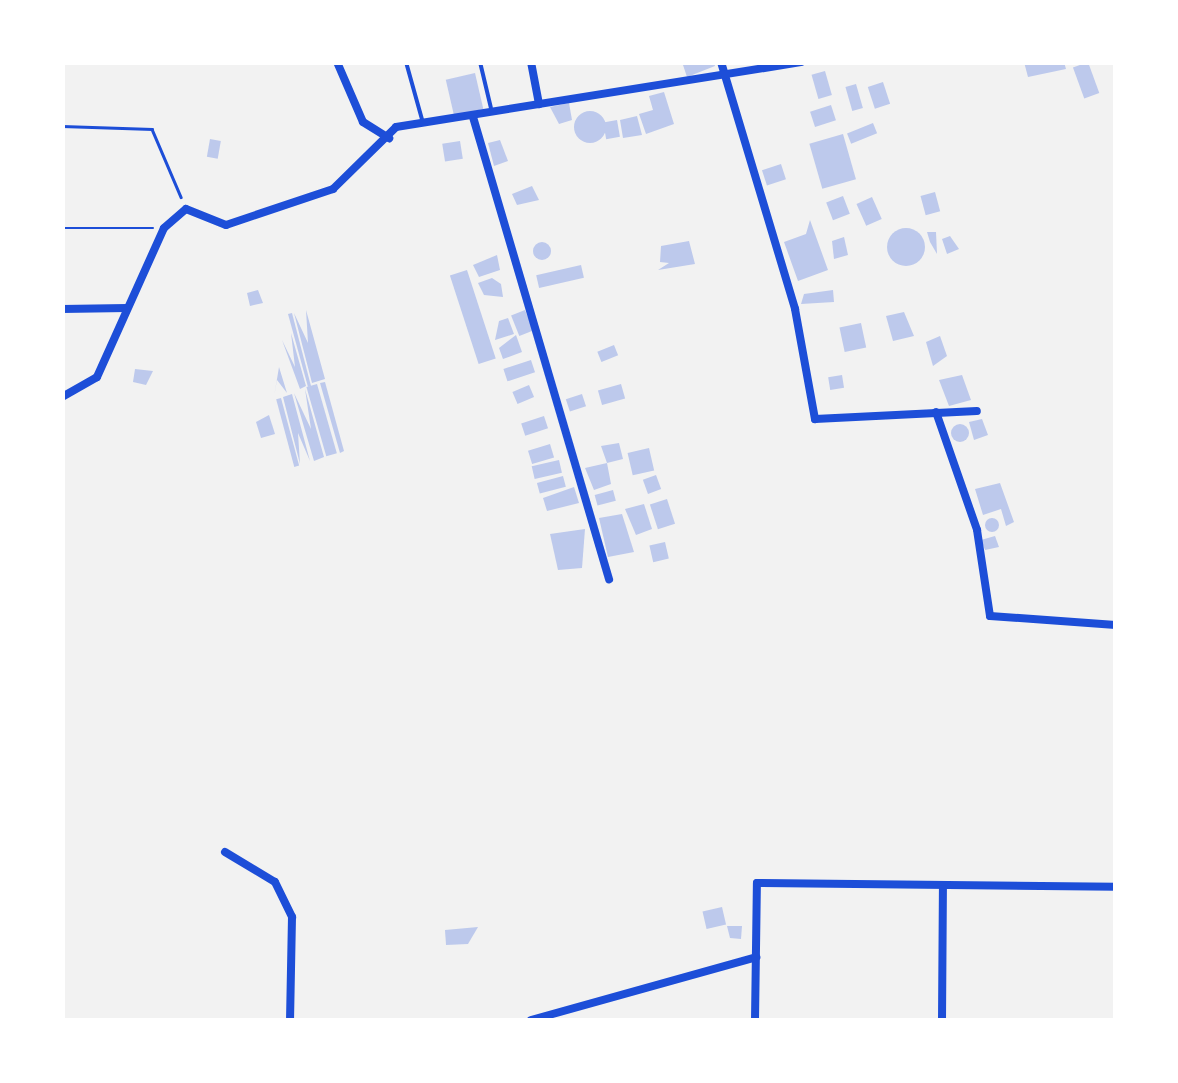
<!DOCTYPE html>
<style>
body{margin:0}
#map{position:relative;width:1178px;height:1083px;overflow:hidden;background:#f2f2f2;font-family:"Asap Condensed",sans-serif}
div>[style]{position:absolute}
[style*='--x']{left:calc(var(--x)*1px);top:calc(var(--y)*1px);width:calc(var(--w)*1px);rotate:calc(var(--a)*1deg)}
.building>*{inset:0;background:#bdc9ec;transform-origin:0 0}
.round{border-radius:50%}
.path>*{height:2.5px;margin:-1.25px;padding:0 1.25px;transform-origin:1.25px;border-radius:1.25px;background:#1d4ed8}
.service>*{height:4px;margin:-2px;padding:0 2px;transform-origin:2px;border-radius:2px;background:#1d4ed8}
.minor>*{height:8px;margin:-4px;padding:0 4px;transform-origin:4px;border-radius:4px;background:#1d4ed8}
span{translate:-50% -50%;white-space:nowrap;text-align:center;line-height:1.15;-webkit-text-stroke:10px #fff;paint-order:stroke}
.frame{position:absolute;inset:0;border:65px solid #fff;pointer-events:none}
</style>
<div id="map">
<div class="building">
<i style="clip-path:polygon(682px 62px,714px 62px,715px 66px,687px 77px)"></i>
<i style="clip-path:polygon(1024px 62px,1064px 62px,1066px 69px,1028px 77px)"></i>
<i style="left:1088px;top:62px;width:33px;height:16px;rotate:70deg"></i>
<i style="left:825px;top:71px;width:25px;height:14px;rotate:74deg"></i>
<i style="left:475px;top:73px;width:37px;height:30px;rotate:77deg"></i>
<i style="left:883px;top:82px;width:23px;height:16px;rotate:72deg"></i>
<i style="left:856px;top:84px;width:25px;height:11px;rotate:74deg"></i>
<i style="clip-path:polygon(664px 92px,674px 124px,646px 134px,639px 114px,653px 110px,649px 96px)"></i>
<i style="clip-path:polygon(569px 103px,572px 120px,559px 124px,550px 107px)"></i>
<i style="left:831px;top:105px;width:16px;height:22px;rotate:72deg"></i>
<i class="round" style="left:574px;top:111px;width:32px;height:32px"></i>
<i style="clip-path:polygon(637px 116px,642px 135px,623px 138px,620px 120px)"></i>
<i style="left:617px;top:120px;width:17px;height:14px;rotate:80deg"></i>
<i style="left:873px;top:123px;width:11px;height:28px;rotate:68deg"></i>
<i style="left:843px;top:134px;width:47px;height:35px;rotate:74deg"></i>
<i style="left:210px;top:139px;width:11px;height:18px;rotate:10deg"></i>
<i style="clip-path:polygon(500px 140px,508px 161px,494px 166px,488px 143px)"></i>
<i style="left:460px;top:141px;width:18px;height:18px;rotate:81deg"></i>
<i style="left:781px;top:164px;width:16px;height:20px;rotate:72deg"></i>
<i style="clip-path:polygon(532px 186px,539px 200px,517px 205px,512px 194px)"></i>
<i style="left:935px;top:192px;width:20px;height:15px;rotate:75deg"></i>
<i style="left:843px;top:196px;width:19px;height:18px;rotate:69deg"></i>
<i style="left:872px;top:197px;width:24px;height:17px;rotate:66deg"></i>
<i style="clip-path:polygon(810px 220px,828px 270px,798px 281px,784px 242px,806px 234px)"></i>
<i class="round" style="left:887px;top:228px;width:38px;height:38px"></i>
<i style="clip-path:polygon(927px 232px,936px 232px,937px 254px,930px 242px)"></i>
<i style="clip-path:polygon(950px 236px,959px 249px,947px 254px,942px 239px)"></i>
<i style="clip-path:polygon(844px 237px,848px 255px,834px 259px,832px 241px)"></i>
<i style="clip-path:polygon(689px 241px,695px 264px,658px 270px,669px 263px,660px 262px,661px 246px)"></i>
<i class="round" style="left:533px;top:242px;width:18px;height:18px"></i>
<i style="clip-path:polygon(497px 255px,500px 270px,479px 277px,473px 265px)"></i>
<i style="left:581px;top:265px;width:13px;height:46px;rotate:77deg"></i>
<i style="left:467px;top:270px;width:93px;height:18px;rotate:72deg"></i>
<i style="clip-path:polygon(492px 278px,501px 284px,503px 297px,484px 295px,478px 283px)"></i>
<i style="clip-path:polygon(258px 290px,263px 303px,250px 306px,247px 293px)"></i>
<i style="clip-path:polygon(833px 290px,834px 302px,801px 304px,804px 294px)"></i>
<i style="clip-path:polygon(306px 310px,325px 379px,312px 383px,294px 313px,308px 343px)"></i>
<i style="left:525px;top:310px;width:22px;height:15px;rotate:68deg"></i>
<i style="clip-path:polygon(904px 312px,914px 336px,893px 341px,886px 316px)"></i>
<i style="clip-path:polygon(292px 313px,311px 386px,308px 387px,288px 314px)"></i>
<i style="clip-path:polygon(508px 318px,514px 334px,495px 340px,499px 321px)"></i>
<i style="left:861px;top:323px;width:25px;height:22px;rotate:78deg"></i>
<i style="clip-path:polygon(291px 333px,306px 386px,300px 389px,282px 340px,295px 367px)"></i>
<i style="clip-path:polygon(516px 335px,522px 352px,503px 359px,499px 348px)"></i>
<i style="clip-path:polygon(940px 336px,947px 356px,933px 366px,926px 342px)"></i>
<i style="left:614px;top:345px;width:11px;height:18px;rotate:68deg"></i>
<i style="left:531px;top:360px;width:13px;height:29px;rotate:72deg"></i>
<i style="clip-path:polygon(279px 367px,287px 393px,277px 380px,274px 397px)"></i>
<i style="clip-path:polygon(135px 369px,153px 371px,146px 385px,133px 382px)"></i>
<i style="left:842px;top:375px;width:13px;height:14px;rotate:81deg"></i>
<i style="clip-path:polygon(962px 375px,971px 400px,949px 406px,939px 380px)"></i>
<i style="clip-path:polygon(325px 382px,344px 451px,340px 453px,320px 383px)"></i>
<i style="left:317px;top:384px;width:72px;height:11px;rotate:74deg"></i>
<i style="left:621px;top:384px;width:15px;height:24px;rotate:74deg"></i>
<i style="left:529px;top:385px;width:13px;height:18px;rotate:67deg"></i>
<i style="clip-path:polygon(305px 389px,324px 457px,314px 461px,294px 393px,311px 429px)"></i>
<i style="clip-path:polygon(292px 394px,310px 461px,298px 433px,300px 464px,283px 397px)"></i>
<i style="left:582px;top:394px;width:13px;height:17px;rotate:72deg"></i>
<i style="left:281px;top:398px;width:70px;height:5px;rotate:75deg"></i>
<i style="clip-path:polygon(269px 415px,275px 434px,261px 438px,256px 422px)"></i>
<i style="left:544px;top:416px;width:13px;height:24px;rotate:72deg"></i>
<i style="clip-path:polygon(982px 419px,988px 435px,974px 440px,969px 422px)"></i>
<i class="round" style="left:951px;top:424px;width:18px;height:18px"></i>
<i style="clip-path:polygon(619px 443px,623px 459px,607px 463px,611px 484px,594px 490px,585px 468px,607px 463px,601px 446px)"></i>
<i style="left:550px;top:444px;width:14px;height:23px;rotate:73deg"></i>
<i style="left:649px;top:448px;width:23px;height:22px;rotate:77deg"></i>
<i style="left:559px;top:460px;width:13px;height:28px;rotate:77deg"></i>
<i style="left:656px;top:475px;width:15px;height:14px;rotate:70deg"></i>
<i style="left:563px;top:476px;width:11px;height:27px;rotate:75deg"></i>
<i style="clip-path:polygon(1000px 483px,1014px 522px,1006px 526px,1001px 509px,983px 515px,975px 489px)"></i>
<i style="clip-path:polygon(574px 487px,579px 503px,547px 511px,543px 498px)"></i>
<i style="left:613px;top:490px;width:11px;height:19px;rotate:75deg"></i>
<i style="left:667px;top:499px;width:26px;height:18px;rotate:72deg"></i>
<i style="clip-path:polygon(644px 504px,652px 529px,636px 535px,625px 509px)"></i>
<i style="clip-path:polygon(622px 514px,634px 552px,608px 557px,599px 518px)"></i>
<i class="round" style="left:985px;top:518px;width:14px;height:14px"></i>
<i style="clip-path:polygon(585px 529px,582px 568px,558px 570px,550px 534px)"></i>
<i style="clip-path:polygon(995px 536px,999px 547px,985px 550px,981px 540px)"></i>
<i style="left:665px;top:542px;width:17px;height:16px;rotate:77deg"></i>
<i style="left:722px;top:907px;width:18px;height:20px;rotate:77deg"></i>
<i style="clip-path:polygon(727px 926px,742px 926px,741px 939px,730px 938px)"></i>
<i style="clip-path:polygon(478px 927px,468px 944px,446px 945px,445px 930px)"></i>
</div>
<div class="path">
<i style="--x:62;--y:126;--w:90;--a:1.9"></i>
<i style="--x:152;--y:129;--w:74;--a:66.9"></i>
<i style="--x:62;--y:228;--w:91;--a:0"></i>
</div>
<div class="service">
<i style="--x:406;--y:62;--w:63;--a:74.4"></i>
<i style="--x:480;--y:62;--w:47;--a:76.6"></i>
</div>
<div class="minor">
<i style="--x:337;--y:62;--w:65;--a:66.6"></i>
<i style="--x:363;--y:122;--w:31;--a:32"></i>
<i style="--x:531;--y:62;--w:43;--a:79.2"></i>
<i style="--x:721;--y:62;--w:258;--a:73.3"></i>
<i style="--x:795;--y:309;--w:112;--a:79.7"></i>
<i style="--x:815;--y:419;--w:162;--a:-2.8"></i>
<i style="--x:473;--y:117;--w:482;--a:73.6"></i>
<i style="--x:62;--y:309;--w:65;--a:-0.9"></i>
<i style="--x:62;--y:397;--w:40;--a:-29.7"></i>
<i style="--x:97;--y:377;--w:163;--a:-65.8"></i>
<i style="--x:164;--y:228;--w:29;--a:-41"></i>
<i style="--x:186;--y:209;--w:43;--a:21.8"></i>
<i style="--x:226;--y:225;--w:113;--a:-18.6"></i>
<i style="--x:333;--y:189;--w:88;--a:-44.5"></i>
<i style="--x:396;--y:127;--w:410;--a:-9.1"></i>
<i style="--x:936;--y:412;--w:125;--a:70.8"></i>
<i style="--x:977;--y:530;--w:87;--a:81.4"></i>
<i style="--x:990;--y:616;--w:126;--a:4.1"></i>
<i style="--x:225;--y:852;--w:58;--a:31"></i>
<i style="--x:275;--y:882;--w:39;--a:64"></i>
<i style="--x:292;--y:917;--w:103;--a:91.1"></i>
<i style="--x:531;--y:1020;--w:234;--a:-15.6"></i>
<i style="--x:755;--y:1020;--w:137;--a:-89.2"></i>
<i style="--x:757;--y:883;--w:359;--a:0.6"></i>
<i style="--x:942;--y:1020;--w:131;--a:-89.6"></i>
</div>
<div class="frame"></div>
</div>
